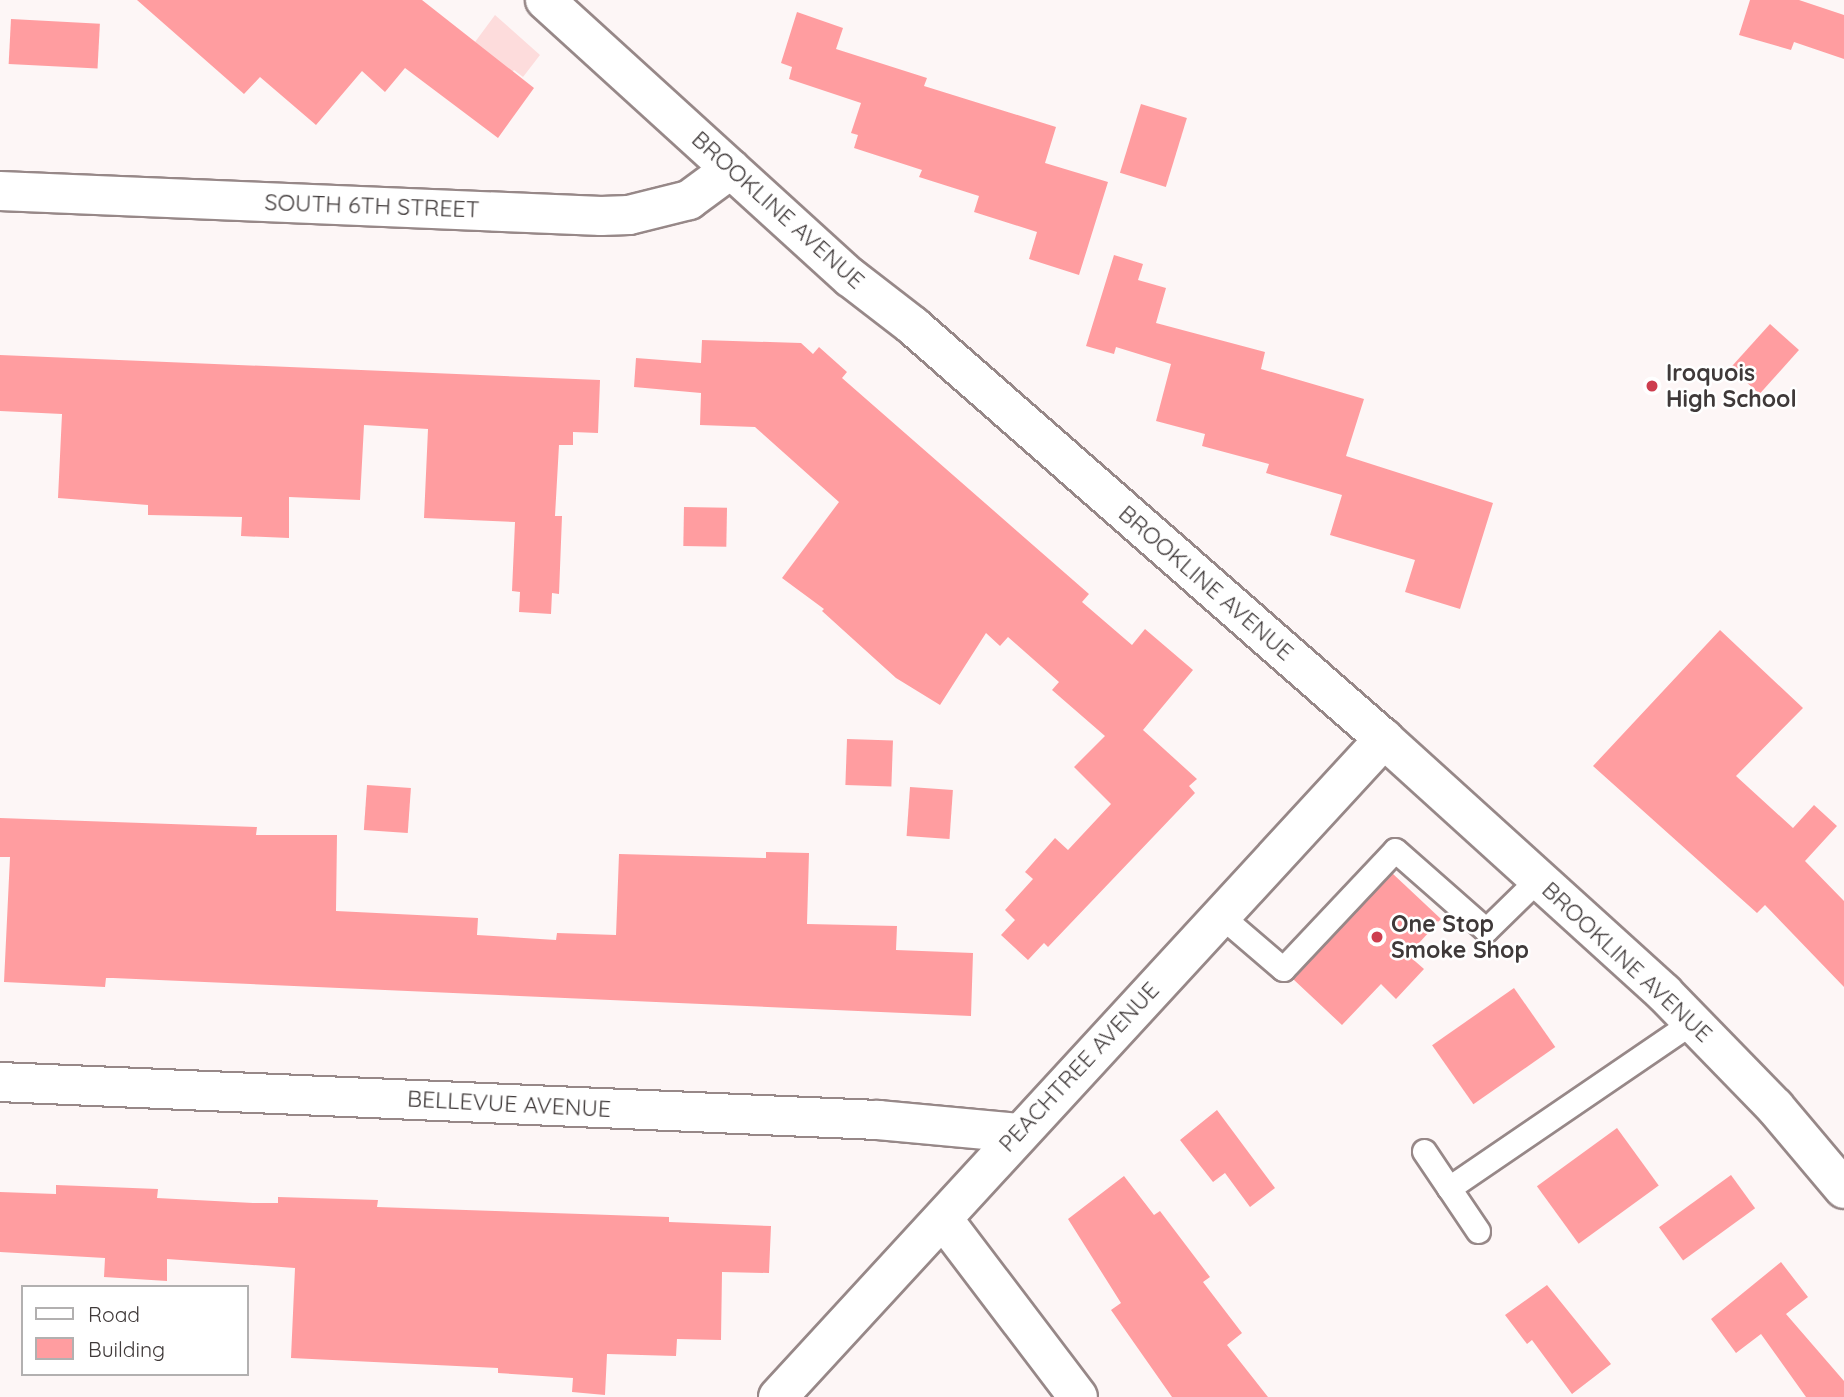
<!DOCTYPE html>
<style>
body{margin:0}
#map{position:relative;width:1844px;height:1397px;overflow:hidden;background:#fdf6f6;font-family:Quicksand,sans-serif}
div>[style]{position:absolute}
[style*='--x']{left:calc(var(--x)*1px);top:calc(var(--y)*1px);width:calc(var(--w)*1px);rotate:calc(var(--a)*1deg)}
.green>*{inset:0;background:#fddcdc}
.building>*{inset:0;background:#ff9da0;transform-origin:0 0}
.roads{filter:drop-shadow(2px 0 #978888) drop-shadow(-2px 0 #978888) drop-shadow(0 2px #978888) drop-shadow(0 -2px #978888)}
.service>*{height:23px;margin:-11.5px;padding:0 11.5px;transform-origin:11.5px;border-radius:11.5px;background:#fff}
.minor>*{height:38px;margin:-19px;padding:0 19px;transform-origin:19px;border-radius:19px;background:#fff}
.dots>*{width:19px;height:19px;translate:-50% -50%;box-sizing:border-box;border:4px solid #fff;border-radius:50%}
span{translate:-50% -50%;white-space:nowrap;text-align:center;line-height:1.15;-webkit-text-stroke:5px #fff;paint-order:stroke}
.street-label{font-size:23px;color:#3f3939}
.poi-label{font-size:23px;color:#3f3939;font-weight:700}
.left{translate:0 -50%;text-align:left}
.legend{position:absolute;left:21px;top:1285px;width:228px;height:91px;box-sizing:border-box;background:#fff;border:2px solid #b2b0b0;margin:0;padding:9px 12px;list-style:none;font-size:21px;color:#3f3939}
.legend li{display:flex;align-items:center;gap:14px;height:35px}
.legend b{width:35px;border:2px solid #b2b0b0}
</style>
<div id="map">
<div class="green">
<i style="clip-path:polygon(495px 15px,540px 55px,523px 77px,514px 70px,506px 79px,475px 42px)"></i>
</div>
<div class="building">
<i style="clip-path:polygon(137px 0,422px 0,534px 88px,498px 138px,405px 68px,385px 92px,362px 71px,316px 125px,260px 77px,244px 94px)"></i>
<i style="clip-path:polygon(1750px 0,1799px 0,1844px 15px,1844px 59px,1794px 42px,1791px 50px,1739px 35px)"></i>
<i style="clip-path:polygon(797px 12px,843px 28px,836px 49px,927px 78px,924px 86px,1056px 127px,1045px 163px,1108px 182px,1079px 275px,1029px 259px,1037px 232px,974px 212px,979px 196px,919px 177px,922px 170px,854px 148px,858px 135px,851px 133px,861px 103px,789px 79px,792px 67px,781px 63px)"></i>
<i style="left:11px;top:19px;width:89px;height:45px;rotate:3deg"></i>
<i style="left:1141px;top:104px;width:48px;height:72px;rotate:17deg"></i>
<i style="clip-path:polygon(1114px 255px,1143px 264px,1138px 280px,1166px 288px,1156px 323px,1265px 352px,1261px 369px,1364px 399px,1346px 456px,1493px 503px,1460px 609px,1405px 592px,1415px 560px,1330px 535px,1342px 495px,1266px 473px,1269px 464px,1202px 446px,1205px 434px,1156px 421px,1171px 364px,1116px 347px,1114px 354px,1086px 346px)"></i>
<i style="left:1770px;top:324px;width:39px;height:59px;rotate:42deg"></i>
<i style="clip-path:polygon(702px 340px,801px 343px,813px 354px,819px 347px,847px 372px,842px 378px,1089px 594px,1082px 602px,1132px 645px,1145px 629px,1193px 670px,1143px 730px,1197px 779px,1189px 786px,1195px 793px,1048px 947px,1044px 943px,1028px 960px,1001px 935px,1015px 920px,1005px 910px,1033px 879px,1025px 872px,1055px 838px,1068px 850px,1111px 804px,1074px 767px,1105px 736px,1052px 690px,1059px 682px,1008px 637px,1000px 646px,986px 633px,940px 705px,896px 678px,822px 611px,824px 609px,782px 578px,839px 502px,755px 427px,700px 425px,701px 393px,634px 387px,636px 358px,701px 363px)"></i>
<i style="clip-path:polygon(0 355px,600px 380px,598px 433px,573px 432px,573px 445px,559px 445px,555px 516px,562px 516px,559px 594px,552px 593px,551px 614px,519px 612px,520px 592px,512px 591px,515px 522px,424px 518px,428px 429px,364px 425px,360px 500px,289px 497px,289px 538px,241px 536px,242px 517px,148px 515px,148px 505px,58px 498px,62px 414px,0 411px)"></i>
<i style="left:684px;top:507px;width:43px;height:39px;rotate:1deg"></i>
<i style="clip-path:polygon(1720px 630px,1803px 708px,1736px 776px,1793px 828px,1814px 805px,1837px 826px,1805px 861px,1844px 901px,1844px 987px,1765px 905px,1757px 913px,1593px 766px)"></i>
<i style="left:847px;top:739px;width:46px;height:46px;rotate:2deg"></i>
<i style="left:367px;top:785px;width:44px;height:45px;rotate:4deg"></i>
<i style="left:910px;top:787px;width:43px;height:49px;rotate:4deg"></i>
<i style="clip-path:polygon(0 818px,257px 827px,256px 835px,337px 835px,336px 911px,478px 918px,477px 935px,556px 940px,557px 933px,616px 935px,619px 854px,766px 858px,766px 852px,809px 853px,807px 924px,897px 926px,896px 950px,973px 953px,971px 1016px,113px 978px,106px 978px,105px 987px,4px 982px,10px 857px,0 857px)"></i>
<i style="clip-path:polygon(1392px 873px,1441px 919px,1408px 955px,1424px 969px,1396px 999px,1381px 984px,1342px 1025px,1293px 979px)"></i>
<i style="left:1514px;top:988px;width:72px;height:100px;rotate:55deg"></i>
<i style="clip-path:polygon(1217px 1110px,1275px 1188px,1250px 1207px,1225px 1173px,1213px 1182px,1180px 1140px)"></i>
<i style="left:1617px;top:1128px;width:71px;height:99px;rotate:54deg"></i>
<i style="left:1731px;top:1175px;width:41px;height:89px;rotate:54deg"></i>
<i style="clip-path:polygon(1124px 1176px,1154px 1215px,1160px 1211px,1210px 1277px,1203px 1282px,1242px 1333px,1227px 1345px,1268px 1397px,1172px 1397px,1111px 1310px,1121px 1303px,1068px 1219px)"></i>
<i style="clip-path:polygon(56px 1185px,158px 1189px,157px 1198px,253px 1203px,278px 1203px,278px 1197px,378px 1200px,377px 1207px,669px 1217px,669px 1222px,771px 1226px,769px 1273px,722px 1272px,721px 1340px,677px 1339px,676px 1356px,607px 1354px,605px 1395px,572px 1392px,573px 1378px,498px 1373px,498px 1368px,291px 1358px,295px 1268px,167px 1259px,167px 1281px,104px 1277px,105px 1258px,0 1252px,0 1192px,56px 1194px)"></i>
<i style="clip-path:polygon(1781px 1262px,1808px 1297px,1786px 1314px,1844px 1381px,1844px 1397px,1806px 1397px,1761px 1334px,1736px 1353px,1711px 1319px)"></i>
<i style="clip-path:polygon(1547px 1285px,1611px 1364px,1572px 1394px,1532px 1340px,1527px 1344px,1505px 1315px)"></i>
</div>
<div class="roads">
<div class="service">
<i style="--x:1220;--y:915;--w:83;--a:40.6"></i>
<i style="--x:1283;--y:969;--w:163;--a:-46.7"></i>
<i style="--x:1395;--y:850;--w:121;--a:41.3"></i>
<i style="--x:1486;--y:930;--w:73;--a:-44.4"></i>
<i style="--x:1424;--y:1151;--w:45;--a:56"></i>
<i style="--x:1478;--y:1231;--w:52;--a:-124"></i>
<i style="--x:1449;--y:1188;--w:294;--a:-34.3"></i>
</div>
<div class="minor">
<i style="--x:545;--y:0;--w:413;--a:42.3"></i>
<i style="--x:851;--y:278;--w:78;--a:37.7"></i>
<i style="--x:913;--y:326;--w:626;--a:41.25"></i>
<i style="--x:1384;--y:739;--w:378;--a:42.2"></i>
<i style="--x:1664;--y:993;--w:159;--a:45.8"></i>
<i style="--x:1775;--y:1107;--w:107;--a:49.9"></i>
<i style="--x:0;--y:191;--w:602;--a:2.38"></i>
<i style="--x:601;--y:216;--w:28;--a:-2"></i>
<i style="--x:629;--y:215;--w:62;--a:-14"></i>
<i style="--x:689;--y:200;--w:52;--a:-36.4"></i>
<i style="--x:0;--y:1082;--w:879;--a:2.48"></i>
<i style="--x:878;--y:1120;--w:141;--a:5.3"></i>
<i style="--x:943;--y:1219;--w:223;--a:52.8"></i>
<i style="--x:778;--y:1397;--w:895;--a:-47.36"></i>
</div>
</div>
<div class="dots">
<i style="left:1652px;top:386px;background:#cd3d4e"></i>
<i style="left:1377px;top:937px;background:#cd3d4e"></i>
</div>
<div class="street-label">
<span style="left:372px;top:206px;rotate:2deg">SOUTH 6TH STREET</span>
<span style="left:778px;top:210px;rotate:42deg">BROOKLINE AVENUE</span>
<span style="left:1206px;top:583px;rotate:41deg">BROOKLINE AVENUE</span>
<span style="left:1627px;top:962px;rotate:43deg">BROOKLINE AVENUE</span>
<span style="left:1079px;top:1067px;rotate:-47deg">PEACHTREE AVENUE</span>
<span style="left:509px;top:1104px;rotate:3deg">BELLEVUE AVENUE</span>
</div>
<div class="poi-label">
<span class="left" style="left:1666px;top:386px">Iroquois<br>High School</span>
<span class="left" style="left:1391px;top:937px">One Stop<br>Smoke Shop</span>
</div>
<ul class="legend">
<li><b style="height:9px;background:#fff"></b>Road</li>
<li><b style="height:19px;background:#ff9da0"></b>Building</li>
</ul>
</div>
